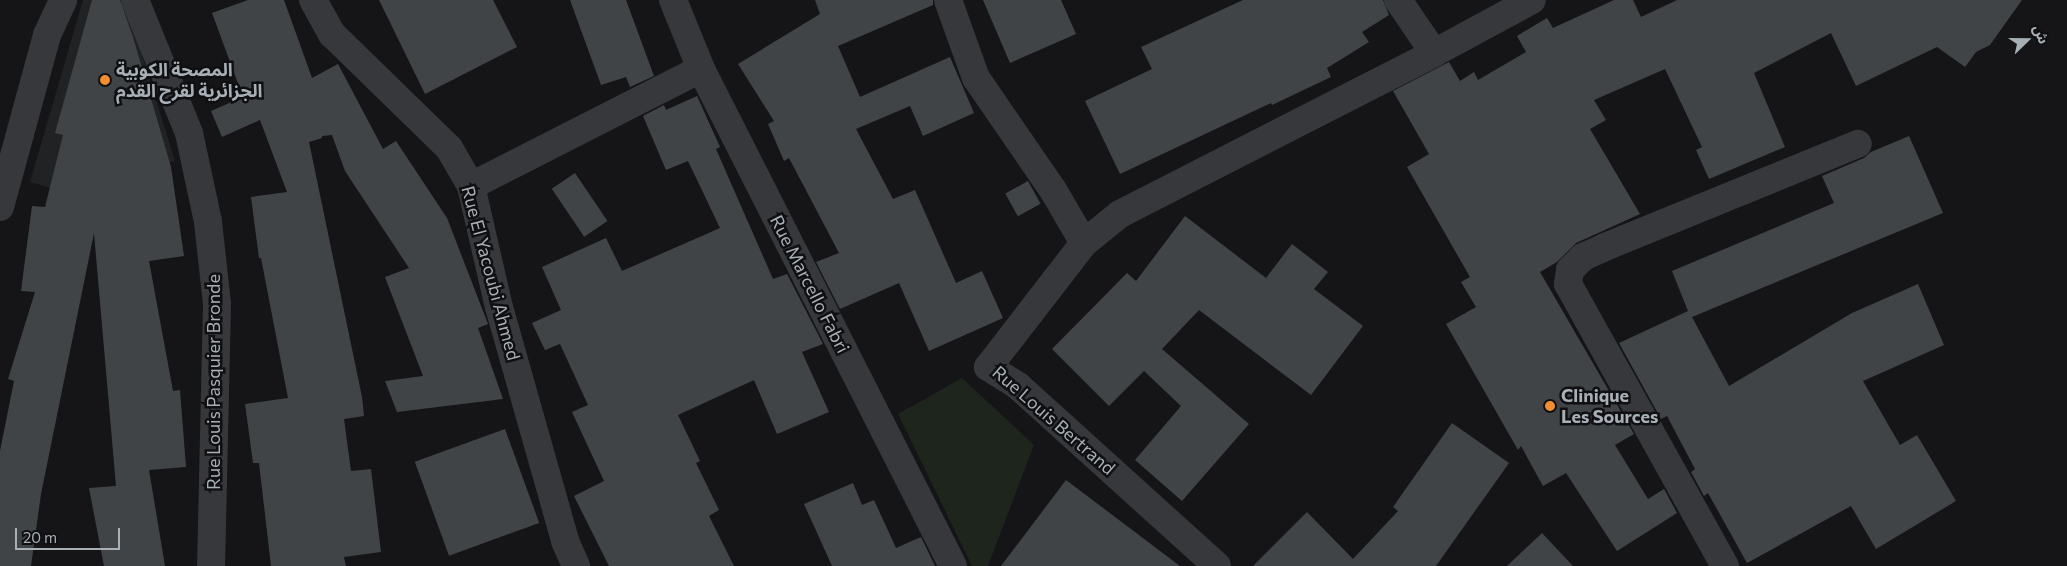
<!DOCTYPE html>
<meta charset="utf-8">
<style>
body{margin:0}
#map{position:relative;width:2067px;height:566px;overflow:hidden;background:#151517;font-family:Commissioner,"Noto Sans Arabic",sans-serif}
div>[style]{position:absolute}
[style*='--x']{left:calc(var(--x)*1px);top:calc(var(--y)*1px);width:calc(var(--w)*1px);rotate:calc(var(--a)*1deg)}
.built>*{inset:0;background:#212224}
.green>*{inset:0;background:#1d251d}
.building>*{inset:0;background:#414447;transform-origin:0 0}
.minor>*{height:28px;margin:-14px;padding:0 14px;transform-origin:14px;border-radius:14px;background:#36383c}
.tertiary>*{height:28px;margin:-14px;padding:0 14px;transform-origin:14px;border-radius:14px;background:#36383c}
.dots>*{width:14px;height:14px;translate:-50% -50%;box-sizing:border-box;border:2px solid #101012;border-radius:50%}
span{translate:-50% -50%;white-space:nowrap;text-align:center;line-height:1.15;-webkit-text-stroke:5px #101012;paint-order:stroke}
.poi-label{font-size:18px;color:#a7afb7;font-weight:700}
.left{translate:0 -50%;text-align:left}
.street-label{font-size:18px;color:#a7afb7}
.north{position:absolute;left:2002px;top:15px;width:50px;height:50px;-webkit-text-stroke:4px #101012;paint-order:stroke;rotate:68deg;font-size:14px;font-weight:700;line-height:20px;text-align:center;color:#a7afb7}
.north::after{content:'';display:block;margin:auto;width:18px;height:22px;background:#a7afb7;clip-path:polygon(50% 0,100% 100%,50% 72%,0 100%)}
.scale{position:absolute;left:15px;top:528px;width:105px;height:22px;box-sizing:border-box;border:2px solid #a7afb7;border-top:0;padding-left:6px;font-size:15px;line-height:18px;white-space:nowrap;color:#a7afb7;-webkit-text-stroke:4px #101012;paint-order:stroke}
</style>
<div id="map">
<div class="built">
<i style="clip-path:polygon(83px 0,125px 0,175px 161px,124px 173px,108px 204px,30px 182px)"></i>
</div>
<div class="green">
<i style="clip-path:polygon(962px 378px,1034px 445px,988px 566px,972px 566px,898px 414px)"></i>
</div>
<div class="building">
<i style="clip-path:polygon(92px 0,120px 0,133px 37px,171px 167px,184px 256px,149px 261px,173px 391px,180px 390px,186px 467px,149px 470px,165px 566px,104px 566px,89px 488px,116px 486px,94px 233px,41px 494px,31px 566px,0 566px,0 451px,14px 381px,8px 379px,35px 292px,21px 291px,32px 206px,45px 207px,63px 135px,55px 133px)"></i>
<i style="clip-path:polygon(248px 0,284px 0,312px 78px,338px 64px,383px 149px,396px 141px,447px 218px,488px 324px,478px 328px,503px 399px,397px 412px,385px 381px,423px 376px,385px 277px,409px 268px,345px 171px,332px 135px,322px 136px,322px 138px,309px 142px,362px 397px,364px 416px,344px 419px,351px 471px,371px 469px,381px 552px,344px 557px,346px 566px,271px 566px,259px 463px,253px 463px,245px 404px,288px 398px,261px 258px,259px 258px,251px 197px,287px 192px,260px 120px,222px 137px,211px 111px,243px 97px,212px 13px)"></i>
<i style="clip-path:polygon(379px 0,493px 0,517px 47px,425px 94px)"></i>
<i style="clip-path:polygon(570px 0,626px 0,654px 76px,630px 87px,626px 77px,601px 85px)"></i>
<i style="clip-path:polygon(815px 0,933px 0,933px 5px,838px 46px,860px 97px,950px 57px,974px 113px,923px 136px,910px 106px,856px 129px,893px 199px,915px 190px,956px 283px,982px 271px,1003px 318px,929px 351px,899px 283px,840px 309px,816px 262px,839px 253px,789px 158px,784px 161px,768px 124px,774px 121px,738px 64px,820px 14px)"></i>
<i style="clip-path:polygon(983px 0,1061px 0,1076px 34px,1010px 63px)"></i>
<i style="clip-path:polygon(1243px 0,1383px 0,1389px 15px,1362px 32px,1369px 42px,1327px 68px,1331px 77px,1272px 105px,1271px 103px,1120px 174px,1085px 101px,1152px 69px,1141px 47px)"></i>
<i style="clip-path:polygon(1614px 0,1633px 0,1641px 17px,1677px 0,2022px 0,1990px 45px,1976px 52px,1965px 67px,1937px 47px,1856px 86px,1831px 33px,1754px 73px,1785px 147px,1709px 179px,1696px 150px,1702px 147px,1665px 69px,1594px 100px,1606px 120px,1590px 129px,1640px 214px,1576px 243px,1557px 262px,1540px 272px,1634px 434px,1615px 445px,1648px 499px,1664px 489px,1677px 513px,1617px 551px,1566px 473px,1543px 486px,1521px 446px,1518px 450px,1446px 324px,1476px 307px,1461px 282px,1470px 277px,1407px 167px,1429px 154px,1393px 91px,1449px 62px,1460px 81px,1474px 72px,1478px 80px,1526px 52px,1517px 36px,1547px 18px,1553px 28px)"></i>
<i style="clip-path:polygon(697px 96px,720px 147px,716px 149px,773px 279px,787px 274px,823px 344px,802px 352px,829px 412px,777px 434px,754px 380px,678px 415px,700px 461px,696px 463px,719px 510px,709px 516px,734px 566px,609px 566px,574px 496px,604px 481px,572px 412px,588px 405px,560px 344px,545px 350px,532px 323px,561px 310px,542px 267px,606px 238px,622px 271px,720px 228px,688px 161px,666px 170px,643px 116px,664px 105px,666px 110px)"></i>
<i style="clip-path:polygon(1909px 136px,1943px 213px,1692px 317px,1729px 386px,1852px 313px,1918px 284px,1944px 345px,1863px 381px,1900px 445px,1917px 435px,1956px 501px,1876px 549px,1851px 506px,1747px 563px,1708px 493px,1704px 496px,1691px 472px,1695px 469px,1667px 416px,1661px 419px,1619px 343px,1688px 311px,1672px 271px,1834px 203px,1822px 176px,1864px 158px,1871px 152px)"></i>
<i style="left:575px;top:173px;width:58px;height:28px;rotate:56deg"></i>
<i style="left:1028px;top:181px;width:26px;height:26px;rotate:61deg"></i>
<i style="clip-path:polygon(1185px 216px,1266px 278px,1292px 244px,1328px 272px,1314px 289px,1363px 326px,1311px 395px,1199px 310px,1162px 349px,1249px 424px,1182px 501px,1135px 460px,1181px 406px,1144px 371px,1109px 406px,1052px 349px,1127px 273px,1136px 281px)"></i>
<i style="clip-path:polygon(1452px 423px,1509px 463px,1436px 566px,1253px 566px,1307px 512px,1353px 559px,1398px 511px,1393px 507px)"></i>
<i style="left:505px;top:429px;width:100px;height:96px;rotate:70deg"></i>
<i style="clip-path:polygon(1066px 480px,1180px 566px,1001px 566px)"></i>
<i style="clip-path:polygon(853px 483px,862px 505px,874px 500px,896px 548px,921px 537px,935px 566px,832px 566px,804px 504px)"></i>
<i style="clip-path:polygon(1542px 533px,1573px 566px,1507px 566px)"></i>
</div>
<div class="minor">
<i style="--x:135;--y:0;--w:144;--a:67.9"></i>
<i style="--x:189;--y:133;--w:91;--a:77.9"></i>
<i style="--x:208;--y:222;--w:82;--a:83.7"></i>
<i style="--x:217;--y:304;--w:262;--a:91.3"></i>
<i style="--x:313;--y:0;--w:39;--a:61"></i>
<i style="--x:332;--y:34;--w:163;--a:44.3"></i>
<i style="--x:449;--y:148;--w:44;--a:59.9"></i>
<i style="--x:471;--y:186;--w:124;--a:77"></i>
<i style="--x:499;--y:307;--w:243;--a:74.2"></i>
<i style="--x:565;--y:541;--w:27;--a:66"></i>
<i style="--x:948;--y:0;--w:83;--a:70.3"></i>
<i style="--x:976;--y:78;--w:136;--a:55.5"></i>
<i style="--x:1053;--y:190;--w:61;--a:59.7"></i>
<i style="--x:1084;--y:243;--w:157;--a:127.7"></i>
<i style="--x:988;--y:367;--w:36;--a:32"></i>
<i style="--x:1018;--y:386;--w:268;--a:42.1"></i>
<i style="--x:1398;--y:0;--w:64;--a:55.8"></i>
<i style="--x:471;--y:186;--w:258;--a:-27"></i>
<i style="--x:0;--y:207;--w:178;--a:-74.7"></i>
<i style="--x:47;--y:35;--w:38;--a:-65"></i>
<i style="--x:1084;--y:243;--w:46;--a:-38.9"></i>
<i style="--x:1120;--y:214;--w:353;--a:-27.1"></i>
<i style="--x:1434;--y:53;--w:111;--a:-28.4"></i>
<i style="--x:1725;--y:566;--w:323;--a:-119.1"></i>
<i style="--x:1568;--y:284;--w:14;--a:-82"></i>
<i style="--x:1570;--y:270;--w:18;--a:-45"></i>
<i style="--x:1583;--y:257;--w:24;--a:-24"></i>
<i style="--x:1605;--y:247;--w:273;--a:-22.2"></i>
</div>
<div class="tertiary">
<i style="--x:673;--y:0;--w:74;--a:67.9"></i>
<i style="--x:701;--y:69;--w:557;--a:63.11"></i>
</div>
<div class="dots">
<i style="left:105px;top:80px;background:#f28d32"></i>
<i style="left:1550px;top:406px;background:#f28d32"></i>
</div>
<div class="poi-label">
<span class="left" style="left:116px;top:80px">المصحة الكوبية<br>الجزائرية لقرح القدم</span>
<span class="left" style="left:1561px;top:406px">Clinique<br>Les Sources</span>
</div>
<div class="street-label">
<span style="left:491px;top:273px;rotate:75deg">Rue El Yacoubi Ahmed</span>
<span style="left:810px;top:284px;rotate:63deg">Rue Marcello Fabri</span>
<span style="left:213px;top:382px;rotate:-90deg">Rue Louis Pasquier Bronde</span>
<span style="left:1054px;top:420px;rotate:41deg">Rue Louis Bertrand</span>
</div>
<div class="north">ش</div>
<div class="scale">20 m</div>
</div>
